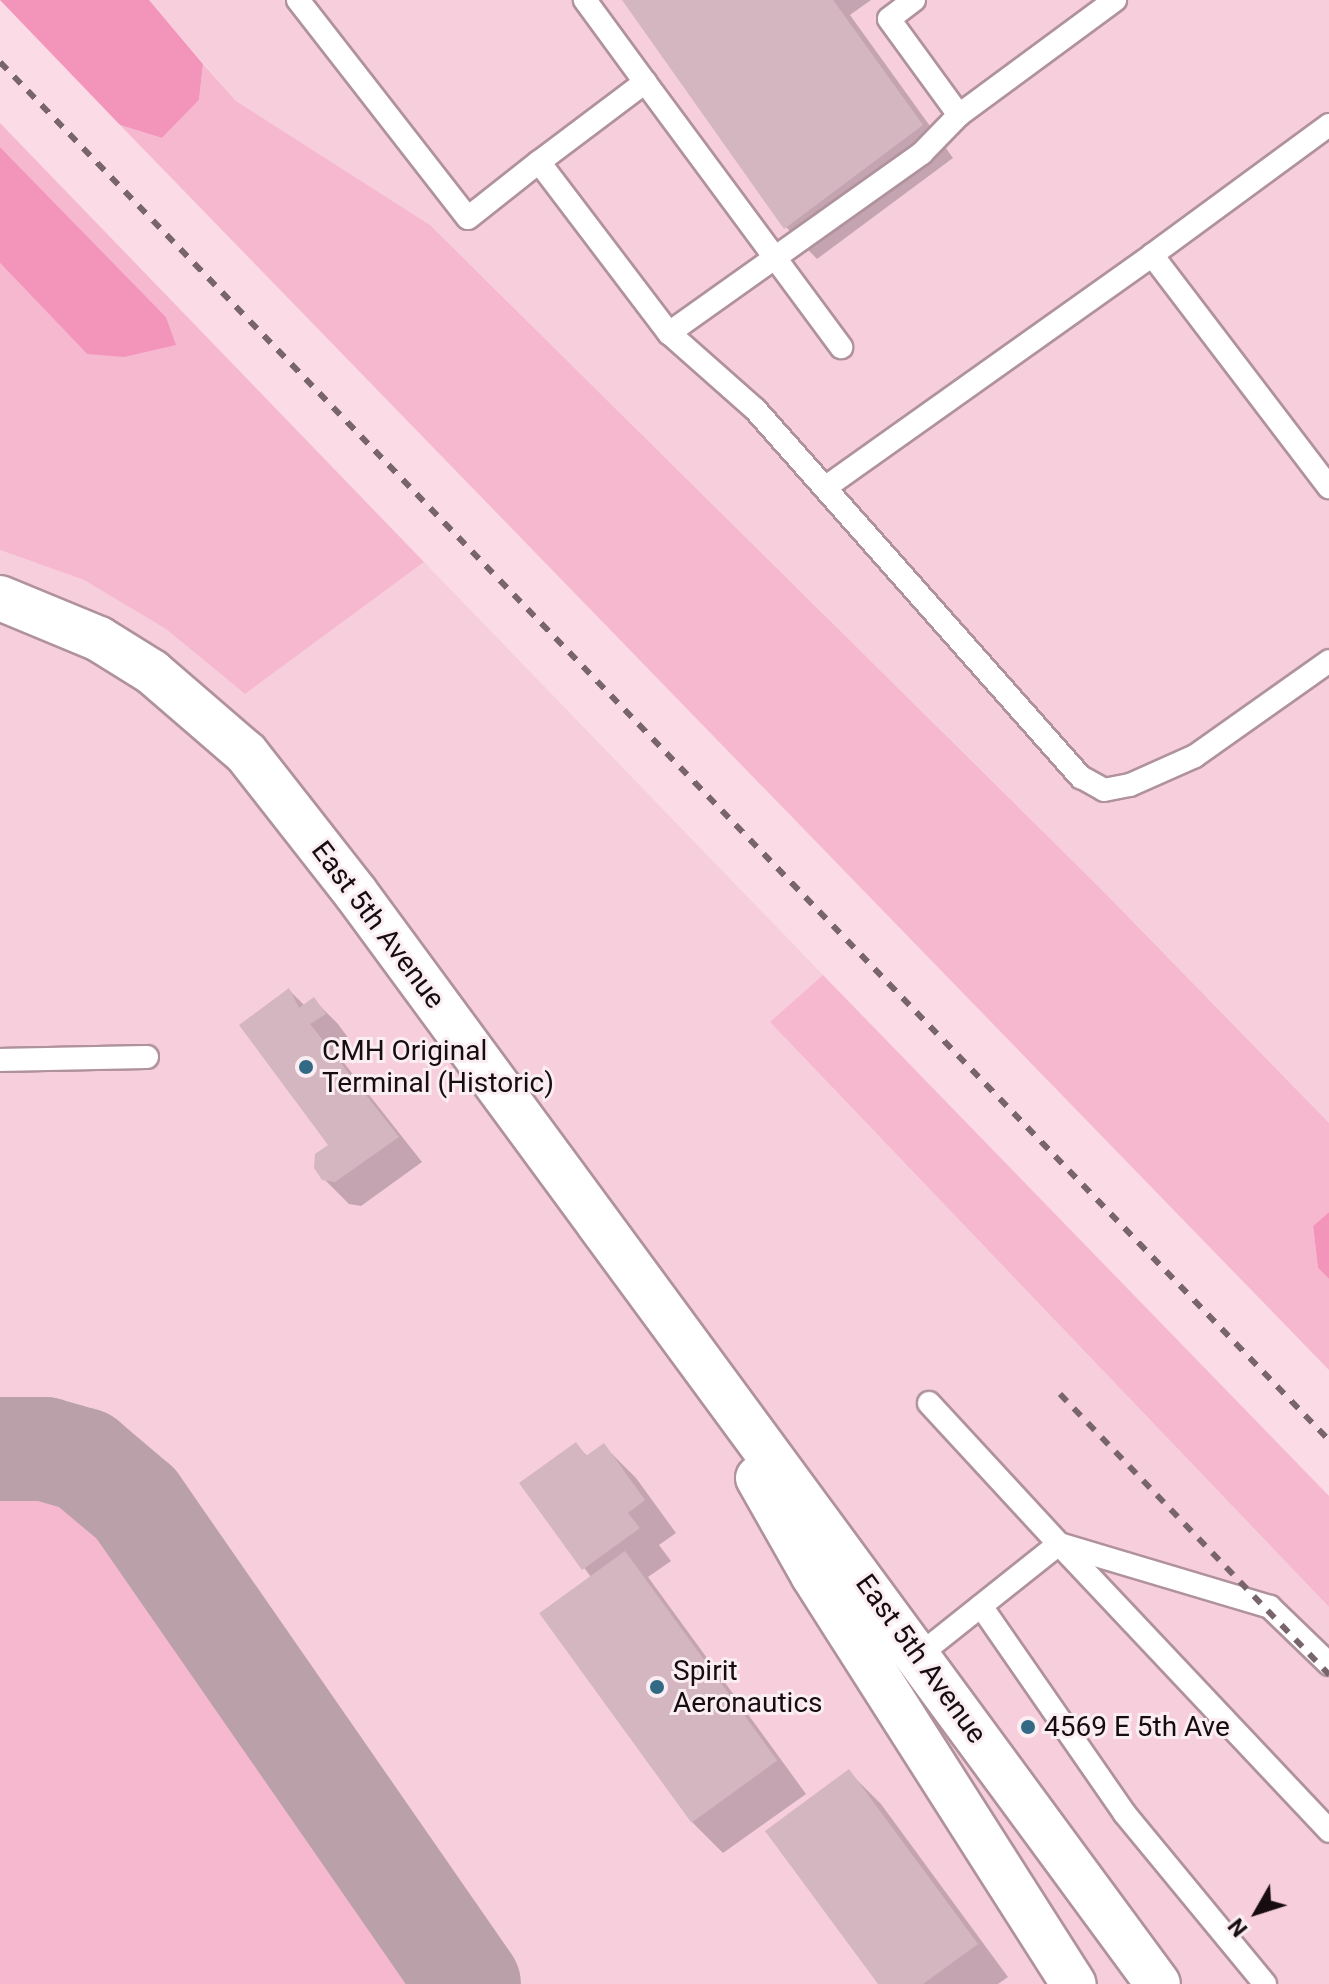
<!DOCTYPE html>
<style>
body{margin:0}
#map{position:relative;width:1329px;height:1984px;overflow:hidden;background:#fbdbe6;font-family:Roboto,sans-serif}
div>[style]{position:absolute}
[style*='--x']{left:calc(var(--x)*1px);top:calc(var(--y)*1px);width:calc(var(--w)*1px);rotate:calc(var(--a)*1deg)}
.built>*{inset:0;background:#f6cedc}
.green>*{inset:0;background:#f6b8cf}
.forest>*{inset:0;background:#f395bb}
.shadow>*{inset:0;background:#0003}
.taxiway>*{height:104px;margin:-52px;padding:0 52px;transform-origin:52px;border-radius:52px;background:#baa0a8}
.building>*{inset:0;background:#d4b6c0;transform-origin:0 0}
.roads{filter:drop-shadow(2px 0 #b0929d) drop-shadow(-2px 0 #b0929d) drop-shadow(0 2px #b0929d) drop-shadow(0 -2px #b0929d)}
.lane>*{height:22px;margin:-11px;padding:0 11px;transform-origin:11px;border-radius:11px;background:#fff}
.primary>*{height:44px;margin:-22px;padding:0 22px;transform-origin:22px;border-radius:22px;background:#fff}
.rail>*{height:6px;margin-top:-3px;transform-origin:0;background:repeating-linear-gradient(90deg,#78646b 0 10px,transparent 0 20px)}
.dots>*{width:22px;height:22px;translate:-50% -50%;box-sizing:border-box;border:4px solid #fbeef3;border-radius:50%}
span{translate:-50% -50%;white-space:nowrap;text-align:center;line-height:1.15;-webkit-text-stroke:6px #fbeef3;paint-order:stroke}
.street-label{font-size:28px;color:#170c10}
.poi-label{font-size:28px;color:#170c10}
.left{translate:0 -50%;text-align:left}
.north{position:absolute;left:1217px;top:1872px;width:80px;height:80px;-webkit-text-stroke:6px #fbeef3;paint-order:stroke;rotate:231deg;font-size:22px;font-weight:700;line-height:32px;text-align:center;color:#170c10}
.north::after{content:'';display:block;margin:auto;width:28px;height:36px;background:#170c10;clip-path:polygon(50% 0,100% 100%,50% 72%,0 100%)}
</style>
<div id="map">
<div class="built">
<i style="clip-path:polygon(149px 0,1329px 0,1329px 1123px,1101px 889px,430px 225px,236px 101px)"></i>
<i style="clip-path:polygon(0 550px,84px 580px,166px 629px,245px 694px,424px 562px,823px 975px,771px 1023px,1329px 1607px,1329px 1984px,0 1984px)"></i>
</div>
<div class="green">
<i style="clip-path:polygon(203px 64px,236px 101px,430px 225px,1101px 889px,1329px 1123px,1329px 1212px,1313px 1226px,1318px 1268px,1329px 1279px,1329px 1370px,120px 125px,162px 138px,199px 100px)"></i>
<i style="clip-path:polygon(0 123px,424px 562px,245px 694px,166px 629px,84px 580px,0 550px,0 263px,87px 354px,175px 344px,166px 317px,0 147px)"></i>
<i style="clip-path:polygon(823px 975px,1329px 1496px,1329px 1607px,770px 1022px)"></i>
<i style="clip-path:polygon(17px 1483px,69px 1491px,105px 1521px,429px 1984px,0 1984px,0 1487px)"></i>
</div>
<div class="forest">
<i style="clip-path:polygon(0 0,149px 0,203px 64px,199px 100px,162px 138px,120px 125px)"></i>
<i style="clip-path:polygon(0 147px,166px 317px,176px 345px,124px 357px,87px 354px,0 263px)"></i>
<i style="clip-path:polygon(1329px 1212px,1329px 1279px,1318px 1268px,1313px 1226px)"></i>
</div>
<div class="shadow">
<i style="clip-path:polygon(625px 0,871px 0,850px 15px,953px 158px,817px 259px,786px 227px)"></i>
<i style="clip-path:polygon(289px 990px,305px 1006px,314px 1000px,338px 1024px,349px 1039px,333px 1049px,422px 1162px,361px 1206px,349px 1204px,324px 1179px,331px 1145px)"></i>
<i style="clip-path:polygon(576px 1444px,588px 1457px,604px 1446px,636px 1478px,676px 1533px,659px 1545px,671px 1561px,648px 1577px,806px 1794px,723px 1853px,691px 1821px,591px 1577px,522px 1484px)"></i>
<i style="clip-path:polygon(849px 1772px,881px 1804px,1008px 1977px,998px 1984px,880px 1984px)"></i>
</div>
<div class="taxiway">
<i style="--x:0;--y:1449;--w:45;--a:0"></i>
<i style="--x:45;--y:1449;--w:41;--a:15.8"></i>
<i style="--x:84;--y:1460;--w:68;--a:40.2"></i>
<i style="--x:136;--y:1504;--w:584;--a:55.25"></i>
</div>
<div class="building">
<i style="clip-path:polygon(622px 0,833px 0,923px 125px,784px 229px)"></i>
<i style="clip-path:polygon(289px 988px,299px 1008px,314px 997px,326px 1014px,310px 1024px,399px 1137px,335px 1182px,322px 1180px,314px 1168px,315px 1154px,328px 1145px,239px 1025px)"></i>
<i style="clip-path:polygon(576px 1442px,586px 1456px,604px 1443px,645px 1500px,628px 1513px,640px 1528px,582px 1570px,519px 1483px)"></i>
<i style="left:625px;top:1551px;width:259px;height:106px;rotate:54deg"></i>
<i style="clip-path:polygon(849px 1769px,978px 1944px,923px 1984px,878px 1984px,765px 1831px)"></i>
</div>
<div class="roads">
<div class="lane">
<i style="--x:298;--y:0;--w:276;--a:52.1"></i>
<i style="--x:468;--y:218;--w:90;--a:-38.3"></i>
<i style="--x:539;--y:162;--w:215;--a:52.8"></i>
<i style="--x:669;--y:333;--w:115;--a:41.5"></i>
<i style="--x:755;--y:409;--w:492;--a:48.5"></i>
<i style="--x:1081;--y:777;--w:26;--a:29"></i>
<i style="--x:1104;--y:790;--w:26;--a:-11"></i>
<i style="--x:1130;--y:785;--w:71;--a:-24"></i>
<i style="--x:1195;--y:756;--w:164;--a:-35.3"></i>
<i style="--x:914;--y:0;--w:31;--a:143"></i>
<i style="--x:889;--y:19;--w:119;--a:53.9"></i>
<i style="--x:959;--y:115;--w:194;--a:-36.4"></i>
<i style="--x:645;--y:82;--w:330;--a:53.5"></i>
<i style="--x:1329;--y:125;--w:220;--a:143.7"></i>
<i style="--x:1152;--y:255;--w:292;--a:52.7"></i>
<i style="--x:539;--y:162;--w:133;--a:-37"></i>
<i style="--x:645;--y:82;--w:102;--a:-126.2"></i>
<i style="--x:669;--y:333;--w:310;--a:-35.4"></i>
<i style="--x:922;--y:153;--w:53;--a:-45.8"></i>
<i style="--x:826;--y:487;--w:400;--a:-35.4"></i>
<i style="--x:0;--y:1060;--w:147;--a:-1.2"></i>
<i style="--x:929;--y:1403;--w:192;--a:47.3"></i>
<i style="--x:1059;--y:1544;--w:220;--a:16.6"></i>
<i style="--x:1270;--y:1607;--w:82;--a:44"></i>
<i style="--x:981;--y:1606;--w:253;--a:55.3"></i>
<i style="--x:1125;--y:1814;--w:220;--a:50.5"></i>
<i style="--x:918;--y:1656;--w:180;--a:-38.5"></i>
<i style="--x:1059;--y:1544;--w:394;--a:46.7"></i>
</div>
<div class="primary">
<i style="--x:0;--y:598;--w:107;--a:22.5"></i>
<i style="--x:99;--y:639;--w:62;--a:31.9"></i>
<i style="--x:152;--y:672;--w:124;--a:40.8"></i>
<i style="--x:246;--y:753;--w:177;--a:51.9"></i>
<i style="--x:355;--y:892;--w:1355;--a:53.67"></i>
<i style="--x:758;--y:1478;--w:112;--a:60.4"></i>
<i style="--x:813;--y:1575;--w:485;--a:57.5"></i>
</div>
</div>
<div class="rail">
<i style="--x:0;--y:62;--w:1914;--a:46.04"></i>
<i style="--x:1060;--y:1394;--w:389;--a:46.2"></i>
</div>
<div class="dots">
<i style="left:306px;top:1067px;background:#326984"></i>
<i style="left:657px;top:1687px;background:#326984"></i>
<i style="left:1028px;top:1727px;background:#326984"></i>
</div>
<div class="street-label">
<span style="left:378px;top:925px;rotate:53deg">East 5th Avenue</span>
<span style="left:921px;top:1659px;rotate:54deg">East 5th Avenue</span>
</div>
<div class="poi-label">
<span class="left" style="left:322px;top:1067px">CMH Original<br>Terminal (Historic)</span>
<span class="left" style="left:673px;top:1687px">Spirit<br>Aeronautics</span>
<span class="left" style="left:1044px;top:1727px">4569 E 5th Ave</span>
</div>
<div class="north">N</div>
</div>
